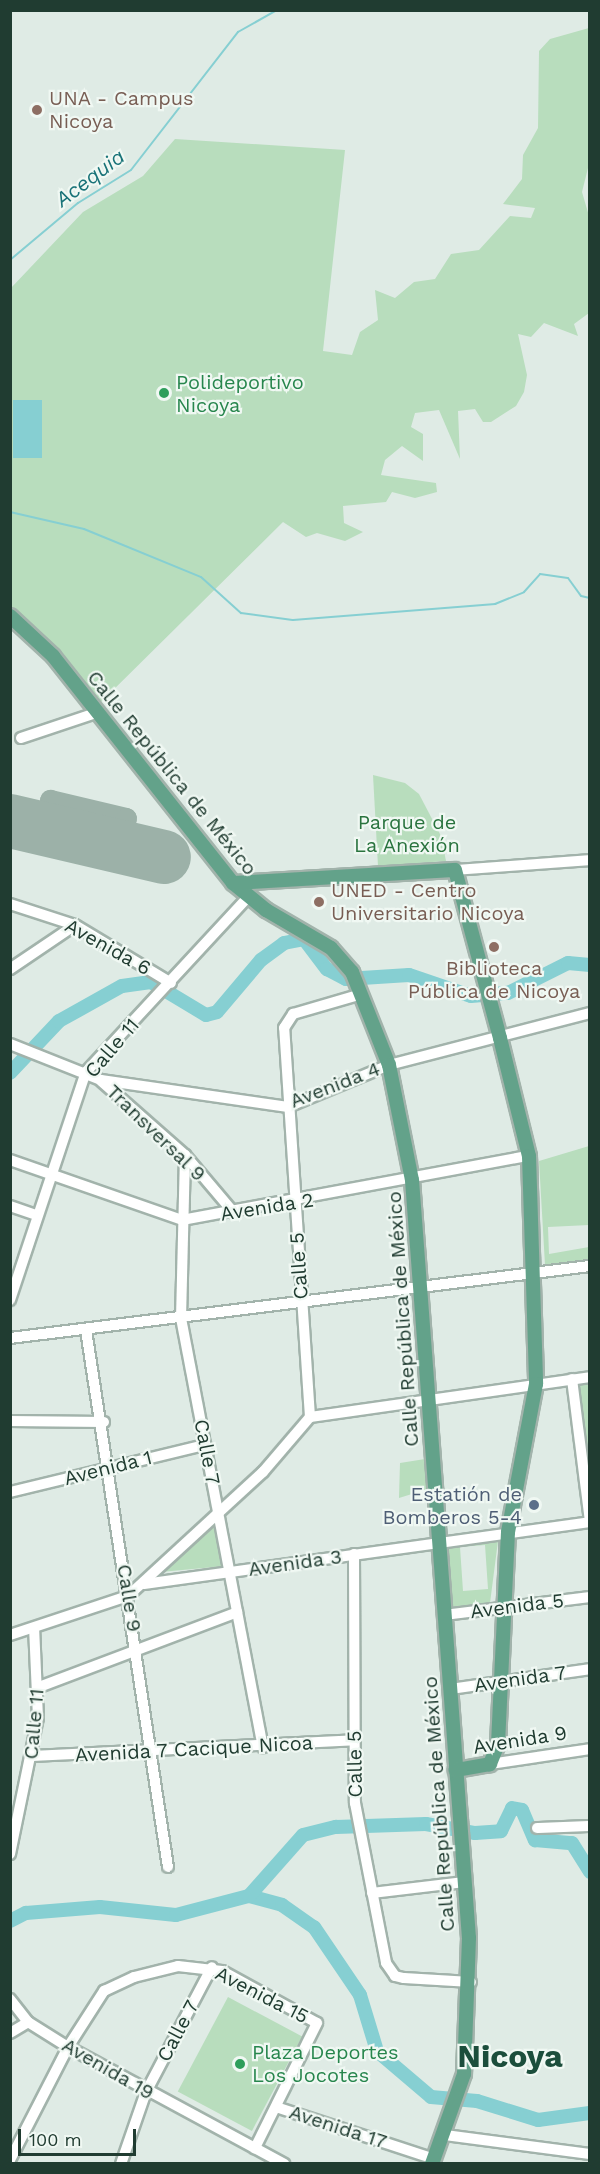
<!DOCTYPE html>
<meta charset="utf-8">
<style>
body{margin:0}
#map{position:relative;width:600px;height:2174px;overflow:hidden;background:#dfebe5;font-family:"Work Sans",sans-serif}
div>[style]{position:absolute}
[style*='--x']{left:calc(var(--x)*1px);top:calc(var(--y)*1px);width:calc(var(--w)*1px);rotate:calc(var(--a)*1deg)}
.green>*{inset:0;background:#b8ddbd;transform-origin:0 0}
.water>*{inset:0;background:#86cfd2;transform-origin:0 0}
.stream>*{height:2px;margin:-1px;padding:0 1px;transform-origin:1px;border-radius:1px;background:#86cfd2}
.river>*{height:14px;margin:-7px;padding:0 7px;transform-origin:7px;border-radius:7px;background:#86cfd2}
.taxiway>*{height:21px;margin:-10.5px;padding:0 10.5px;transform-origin:10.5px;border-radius:10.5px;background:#9cb1a8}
.runway>*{height:54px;margin:-27px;padding:0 27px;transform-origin:27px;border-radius:27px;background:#9cb1a8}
.roads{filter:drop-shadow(2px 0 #a2b3ab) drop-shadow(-2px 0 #a2b3ab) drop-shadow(0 2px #a2b3ab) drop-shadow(0 -2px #a2b3ab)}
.minor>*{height:10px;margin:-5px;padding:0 5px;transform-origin:5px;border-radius:5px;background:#fff}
.major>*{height:14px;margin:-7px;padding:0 7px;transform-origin:7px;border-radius:7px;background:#63a28a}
.dots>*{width:16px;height:16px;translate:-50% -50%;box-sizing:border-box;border:3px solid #f0f8f3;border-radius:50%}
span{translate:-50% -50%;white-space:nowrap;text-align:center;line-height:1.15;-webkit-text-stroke:4.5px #f0f8f3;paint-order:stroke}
.education-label{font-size:20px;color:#785e54}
.left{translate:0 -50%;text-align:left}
.leisure-label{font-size:20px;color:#27864d}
.street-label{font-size:20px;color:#203c31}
.park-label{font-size:20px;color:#29733e}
.service-label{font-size:20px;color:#4e5e75}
.right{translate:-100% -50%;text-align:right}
.water-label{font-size:21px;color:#197378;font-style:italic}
.town-label{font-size:32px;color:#1c4e3c;font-weight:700}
.frame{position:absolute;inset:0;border:12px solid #203c31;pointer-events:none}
.scale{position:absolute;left:18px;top:2129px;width:118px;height:27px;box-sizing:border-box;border:3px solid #203c31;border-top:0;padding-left:8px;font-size:18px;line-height:21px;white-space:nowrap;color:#203c31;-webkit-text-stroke:4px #f0f8f3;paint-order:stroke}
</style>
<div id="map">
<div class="green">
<i style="clip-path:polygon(589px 28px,590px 160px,582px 192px,589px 216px,589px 313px,574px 324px,578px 336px,544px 323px,531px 337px,518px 334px,527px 375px,524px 392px,516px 406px,491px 422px,483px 422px,475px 409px,458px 411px,460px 459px,439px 410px,415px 413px,411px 427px,423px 434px,423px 461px,402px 446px,385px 460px,381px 475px,436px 483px,437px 492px,415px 498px,392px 492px,386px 502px,343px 506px,344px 523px,363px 532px,345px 541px,317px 533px,306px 537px,283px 522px,99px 704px,37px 628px,11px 609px,11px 288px,83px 212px,143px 176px,175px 139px,345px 150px,323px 351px,352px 355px,360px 332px,378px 320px,375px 290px,395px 298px,414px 282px,435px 279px,451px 254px,479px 250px,510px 216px,531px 218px,535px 208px,503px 204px,522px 179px,523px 155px,538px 128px,539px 51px,550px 39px)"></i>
<i style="clip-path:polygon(373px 775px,405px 783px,419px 794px,441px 836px,446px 861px,378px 866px)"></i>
<i style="clip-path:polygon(589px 1146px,589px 1225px,548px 1227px,549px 1254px,589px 1247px,589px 1260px,545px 1265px,539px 1161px)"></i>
<i style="clip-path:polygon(589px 1382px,589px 1475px,579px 1384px)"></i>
<i style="clip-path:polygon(425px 1459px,428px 1489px,399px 1498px,400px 1463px)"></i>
<i style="clip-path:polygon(215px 1525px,225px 1566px,161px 1572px)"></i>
<i style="clip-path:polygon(evenodd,498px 1541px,490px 1603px,451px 1607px,446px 1547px,498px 1541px,485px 1545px,488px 1589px,463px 1591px,460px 1547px,485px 1545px)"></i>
<i style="left:228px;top:1997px;width:84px;height:107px;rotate:28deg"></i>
</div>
<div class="water">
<i style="left:42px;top:400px;width:58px;height:29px;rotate:90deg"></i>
</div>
<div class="stream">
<i style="--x:10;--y:260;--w:89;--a:-40"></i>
<i style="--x:78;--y:203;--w:62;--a:-31.9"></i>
<i style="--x:131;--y:170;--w:175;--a:-52.2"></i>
<i style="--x:238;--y:32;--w:45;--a:-29.4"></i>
<i style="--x:10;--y:512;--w:76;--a:12.9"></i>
<i style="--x:84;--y:529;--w:126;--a:22.3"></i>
<i style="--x:201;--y:577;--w:54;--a:42"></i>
<i style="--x:241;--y:613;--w:52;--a:7.7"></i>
<i style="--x:293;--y:620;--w:203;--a:-4.5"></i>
<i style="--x:495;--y:604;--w:31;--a:-22"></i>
<i style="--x:524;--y:592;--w:24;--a:-48"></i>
<i style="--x:540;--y:574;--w:28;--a:8"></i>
<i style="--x:568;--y:578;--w:22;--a:54"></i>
<i style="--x:581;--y:596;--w:9;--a:13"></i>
</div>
<div class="river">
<i style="--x:10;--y:1073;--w:71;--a:-46.7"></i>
<i style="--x:59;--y:1021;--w:72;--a:-29.1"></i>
<i style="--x:122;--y:986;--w:29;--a:-8"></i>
<i style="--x:151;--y:982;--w:64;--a:31"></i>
<i style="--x:206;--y:1015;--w:11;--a:-15"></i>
<i style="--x:217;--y:1012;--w:68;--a:-49.8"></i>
<i style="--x:261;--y:960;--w:29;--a:-36"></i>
<i style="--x:284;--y:943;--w:20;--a:-11"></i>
<i style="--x:304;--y:939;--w:38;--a:53"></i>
<i style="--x:327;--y:969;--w:21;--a:28"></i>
<i style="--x:346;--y:979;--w:63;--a:-3.6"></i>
<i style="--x:409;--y:975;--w:65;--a:18.7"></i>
<i style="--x:471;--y:996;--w:37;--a:-5"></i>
<i style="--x:508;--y:993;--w:67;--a:-26.6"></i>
<i style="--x:568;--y:963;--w:22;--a:5"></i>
<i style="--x:249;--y:1896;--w:34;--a:15"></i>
<i style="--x:282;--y:1905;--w:39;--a:35"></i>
<i style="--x:314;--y:1927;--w:82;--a:55.9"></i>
<i style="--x:360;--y:1995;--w:59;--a:73.1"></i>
<i style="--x:377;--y:2051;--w:71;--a:40.4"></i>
<i style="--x:431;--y:2097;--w:46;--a:5"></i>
<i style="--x:477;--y:2101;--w:64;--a:17.3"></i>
<i style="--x:538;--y:2120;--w:52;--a:-7.7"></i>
<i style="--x:10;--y:1921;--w:18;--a:-27"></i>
<i style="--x:26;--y:1913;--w:74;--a:-4.6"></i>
<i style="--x:100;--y:1907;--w:76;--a:6"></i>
<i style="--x:176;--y:1915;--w:75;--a:-14.6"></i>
<i style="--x:249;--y:1896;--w:81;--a:-48.5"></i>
<i style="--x:303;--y:1835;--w:34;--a:-14"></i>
<i style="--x:336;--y:1827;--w:90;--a:-1.9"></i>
<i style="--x:426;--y:1824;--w:50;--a:10.4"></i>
<i style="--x:475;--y:1833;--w:26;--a:-4"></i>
<i style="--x:501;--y:1831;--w:25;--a:-64"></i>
<i style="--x:512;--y:1808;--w:10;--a:11"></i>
<i style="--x:522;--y:1810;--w:33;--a:67"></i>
<i style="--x:535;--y:1840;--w:37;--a:5"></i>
<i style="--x:572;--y:1843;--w:34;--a:58"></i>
</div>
<div class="taxiway">
<i style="--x:44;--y:829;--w:30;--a:-78"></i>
<i style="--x:50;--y:800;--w:78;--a:13.3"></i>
<i style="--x:126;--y:818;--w:29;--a:106"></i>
</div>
<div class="runway">
<i style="--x:10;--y:821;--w:158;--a:13.2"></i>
</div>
<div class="roads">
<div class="minor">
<i style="--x:21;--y:738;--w:82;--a:-18.4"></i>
<i style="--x:455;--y:870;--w:135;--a:-4.2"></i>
<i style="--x:10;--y:904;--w:68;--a:17.9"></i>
<i style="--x:75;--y:925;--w:112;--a:31.1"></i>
<i style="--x:10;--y:969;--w:78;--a:-34.1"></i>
<i style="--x:10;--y:1044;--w:98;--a:21.6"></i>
<i style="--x:101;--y:1080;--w:189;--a:8.2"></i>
<i style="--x:288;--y:1107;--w:109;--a:-22.6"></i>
<i style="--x:389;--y:1065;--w:208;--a:-14.5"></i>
<i style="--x:101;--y:1081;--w:112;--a:41.4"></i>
<i style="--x:185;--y:1155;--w:76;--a:49.8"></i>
<i style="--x:185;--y:1155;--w:163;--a:91.4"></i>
<i style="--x:181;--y:1318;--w:437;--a:79.2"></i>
<i style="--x:10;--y:1160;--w:182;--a:19.2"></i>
<i style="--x:182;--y:1220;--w:353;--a:-10.5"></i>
<i style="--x:10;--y:1206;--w:28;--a:19"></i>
<i style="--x:10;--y:1300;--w:240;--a:-71.6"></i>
<i style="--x:86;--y:1072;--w:238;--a:-47.2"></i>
<i style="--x:86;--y:1330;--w:543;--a:81.32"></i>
<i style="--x:10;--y:1338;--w:584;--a:-7.08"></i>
<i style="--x:572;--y:1379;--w:143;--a:82.8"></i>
<i style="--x:310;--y:1417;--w:390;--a:-93.8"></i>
<i style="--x:284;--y:1028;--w:17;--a:-57"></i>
<i style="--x:293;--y:1014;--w:72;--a:-16.2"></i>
<i style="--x:310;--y:1417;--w:283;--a:-8.1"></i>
<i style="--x:10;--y:1421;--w:94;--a:0.6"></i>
<i style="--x:10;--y:1492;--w:201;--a:-13.6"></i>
<i style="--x:354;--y:1554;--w:249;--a:89.8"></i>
<i style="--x:355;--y:1803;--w:163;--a:79"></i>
<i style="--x:386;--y:1963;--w:16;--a:55"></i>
<i style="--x:395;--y:1976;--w:9;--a:13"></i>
<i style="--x:404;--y:1978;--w:67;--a:3.4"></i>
<i style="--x:144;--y:1584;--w:450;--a:-7.9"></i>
<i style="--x:444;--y:1615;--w:147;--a:-7"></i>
<i style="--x:10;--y:1635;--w:124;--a:-18.3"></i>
<i style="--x:128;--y:1596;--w:183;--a:-42.6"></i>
<i style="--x:263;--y:1472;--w:72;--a:-49.5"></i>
<i style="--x:39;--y:1687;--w:212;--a:-20.7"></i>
<i style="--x:450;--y:1689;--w:141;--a:-8.1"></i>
<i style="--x:32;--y:1756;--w:323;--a:-2.8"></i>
<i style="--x:490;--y:1764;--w:101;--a:-8.5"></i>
<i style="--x:537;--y:1828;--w:53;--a:-2.2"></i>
<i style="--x:10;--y:1854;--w:139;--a:-78.4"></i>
<i style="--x:38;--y:1718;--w:90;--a:-92.5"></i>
<i style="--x:372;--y:1893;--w:93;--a:-6.8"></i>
<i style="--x:10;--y:1999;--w:29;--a:52"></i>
<i style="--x:28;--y:2022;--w:47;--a:32"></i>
<i style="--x:68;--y:2047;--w:246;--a:28.4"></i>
<i style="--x:10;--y:2033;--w:21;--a:-31"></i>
<i style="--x:276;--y:2107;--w:166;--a:18.2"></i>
<i style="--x:445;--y:2135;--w:146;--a:7.5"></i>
<i style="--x:10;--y:2160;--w:127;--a:-62.8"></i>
<i style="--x:68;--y:2047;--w:67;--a:-57.3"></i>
<i style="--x:104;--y:1991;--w:33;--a:-25"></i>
<i style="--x:134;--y:1977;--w:45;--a:-14"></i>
<i style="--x:178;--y:1966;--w:44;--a:6.5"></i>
<i style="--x:222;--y:1971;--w:108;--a:28.7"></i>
<i style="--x:317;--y:2023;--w:140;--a:116.4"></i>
<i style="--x:121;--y:2164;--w:76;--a:-70.9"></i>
<i style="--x:146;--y:2092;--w:141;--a:-62.2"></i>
</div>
<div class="major">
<i style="--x:10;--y:616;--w:59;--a:42.9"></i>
<i style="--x:53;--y:656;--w:290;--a:51.6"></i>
<i style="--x:233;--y:883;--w:43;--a:39.3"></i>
<i style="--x:266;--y:910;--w:75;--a:30.3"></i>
<i style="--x:331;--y:948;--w:32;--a:49"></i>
<i style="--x:352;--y:972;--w:100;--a:68.3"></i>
<i style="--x:389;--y:1065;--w:117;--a:78.7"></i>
<i style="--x:412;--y:1180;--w:760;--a:85.7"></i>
<i style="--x:469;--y:1938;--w:136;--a:92.1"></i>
<i style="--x:464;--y:2074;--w:96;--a:109.6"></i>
<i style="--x:233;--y:883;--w:222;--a:-3.4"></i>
<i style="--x:455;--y:870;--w:174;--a:75"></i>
<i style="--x:500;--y:1038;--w:122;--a:76.2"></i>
<i style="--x:529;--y:1156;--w:228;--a:88.2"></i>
<i style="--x:536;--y:1384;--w:151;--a:100.7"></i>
<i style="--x:508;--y:1532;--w:212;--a:92.7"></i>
<i style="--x:498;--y:1744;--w:22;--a:112"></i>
<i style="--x:490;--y:1764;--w:35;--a:170"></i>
</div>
</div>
<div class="dots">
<i style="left:37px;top:110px;background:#8d6e63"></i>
<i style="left:164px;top:393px;background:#2e9e5b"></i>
<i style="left:319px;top:902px;background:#8d6e63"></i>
<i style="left:494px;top:947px;background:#8d6e63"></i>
<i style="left:534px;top:1505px;background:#5c6f8a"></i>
<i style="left:240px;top:2064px;background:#2e9e5b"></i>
</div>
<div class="education-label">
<span class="left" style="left:49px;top:110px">UNA - Campus<br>Nicoya</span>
<span class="left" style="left:331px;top:902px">UNED - Centro<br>Universitario Nicoya</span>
<span style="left:494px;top:980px">Biblioteca<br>Pública de Nicoya</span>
</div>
<div class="leisure-label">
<span class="left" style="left:176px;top:394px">Polideportivo<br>Nicoya</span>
<span class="left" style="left:252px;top:2064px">Plaza Deportes<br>Los Jocotes</span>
</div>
<div class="street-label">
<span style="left:172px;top:773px;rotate:51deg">Calle República de México</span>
<span style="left:108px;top:947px;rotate:29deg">Avenida 6</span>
<span style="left:112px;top:1048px;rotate:-49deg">Calle 11</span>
<span style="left:335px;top:1085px;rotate:-21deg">Avenida 4</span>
<span style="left:156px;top:1133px;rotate:44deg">Transversal 9</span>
<span style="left:267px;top:1207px;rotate:-9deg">Avenida 2</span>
<span style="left:299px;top:1266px;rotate:-94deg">Calle 5</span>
<span style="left:403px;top:1319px;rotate:-94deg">Calle República de México</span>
<span style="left:207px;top:1452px;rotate:79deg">Calle 7</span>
<span style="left:108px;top:1468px;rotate:-14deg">Avenida 1</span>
<span style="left:295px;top:1563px;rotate:-8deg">Avenida 3</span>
<span style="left:129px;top:1598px;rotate:81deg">Calle 9</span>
<span style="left:517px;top:1606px;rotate:-7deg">Avenida 5</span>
<span style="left:520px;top:1679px;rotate:-8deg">Avenida 7</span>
<span style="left:34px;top:1724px;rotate:-85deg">Calle 11</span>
<span style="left:520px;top:1740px;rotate:-9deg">Avenida 9</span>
<span style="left:194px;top:1749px;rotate:-3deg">Avenida 7 Cacique Nicoa</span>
<span style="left:355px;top:1764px;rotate:-91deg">Calle 5</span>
<span style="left:439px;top:1804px;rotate:-94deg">Calle República de México</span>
<span style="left:262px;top:1995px;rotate:27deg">Avenida 15</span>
<span style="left:178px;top:2031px;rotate:-62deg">Calle 7</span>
<span style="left:108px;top:2069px;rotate:30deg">Avenida 19</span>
<span style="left:338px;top:2127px;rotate:18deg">Avenida 17</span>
</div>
<div class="park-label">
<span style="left:407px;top:834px">Parque de<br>La Anexión</span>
</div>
<div class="service-label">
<span class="right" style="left:522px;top:1506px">Estatión de<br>Bomberos 5-4</span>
</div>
<div class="water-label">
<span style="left:90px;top:178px;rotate:-37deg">Acequia</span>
</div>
<div class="town-label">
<span style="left:510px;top:2056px">Nicoya</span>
</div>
<div class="frame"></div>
<div class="scale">100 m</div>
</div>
